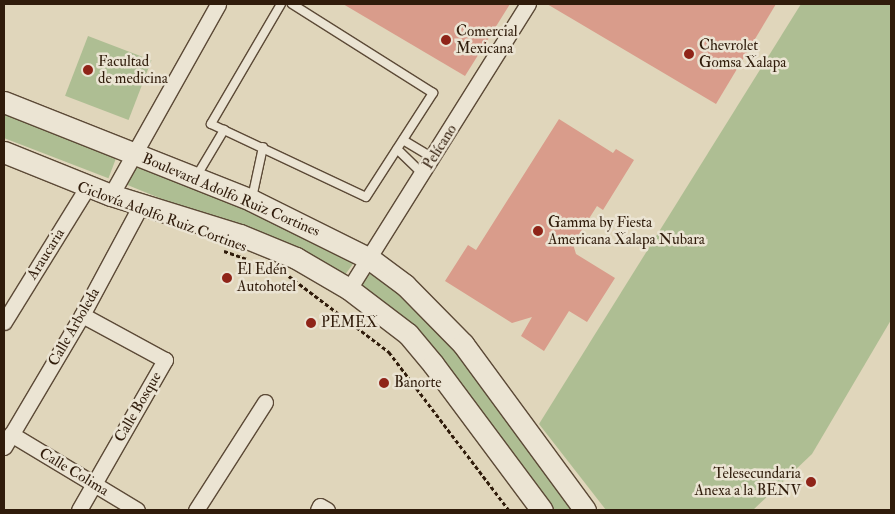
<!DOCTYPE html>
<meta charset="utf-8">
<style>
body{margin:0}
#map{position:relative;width:895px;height:514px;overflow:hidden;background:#e0d6bb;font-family:"IM FELL Double Pica",serif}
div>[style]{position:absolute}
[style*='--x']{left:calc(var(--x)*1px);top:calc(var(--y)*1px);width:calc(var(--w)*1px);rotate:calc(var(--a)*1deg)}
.green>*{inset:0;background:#aebe93;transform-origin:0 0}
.building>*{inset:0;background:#d99c8b}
.path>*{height:2.5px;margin-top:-1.25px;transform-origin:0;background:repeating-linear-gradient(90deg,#301c0b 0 4px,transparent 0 6.5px)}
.roads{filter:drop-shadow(1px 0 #5c4a37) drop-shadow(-1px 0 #5c4a37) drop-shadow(0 1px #5c4a37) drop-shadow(0 -1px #5c4a37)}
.service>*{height:8px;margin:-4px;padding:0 4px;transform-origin:4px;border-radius:4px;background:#ebe4d3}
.minor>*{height:15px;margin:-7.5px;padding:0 7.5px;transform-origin:7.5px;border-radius:7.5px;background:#ebe4d3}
.secondary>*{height:21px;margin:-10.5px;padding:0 10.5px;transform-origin:10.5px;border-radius:10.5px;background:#ebe4d3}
.dots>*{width:14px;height:14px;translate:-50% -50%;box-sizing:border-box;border:2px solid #ebe4d3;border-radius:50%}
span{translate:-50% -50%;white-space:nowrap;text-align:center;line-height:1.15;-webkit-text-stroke:5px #ebe4d3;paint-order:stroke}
.poi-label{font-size:15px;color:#301c0b}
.left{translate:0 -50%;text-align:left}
.right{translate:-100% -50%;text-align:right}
.street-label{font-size:15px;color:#301c0b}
.frame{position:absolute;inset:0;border:5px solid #301c0b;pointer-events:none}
</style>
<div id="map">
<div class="green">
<i style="clip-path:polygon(801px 4px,891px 4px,891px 320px,812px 454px,753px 510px,606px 510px,539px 424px)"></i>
<i style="left:88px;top:36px;width:68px;height:64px;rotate:21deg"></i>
<i style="left:4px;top:107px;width:123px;height:29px;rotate:21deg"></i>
<i style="clip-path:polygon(138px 160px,297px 224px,355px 261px,342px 279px,287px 250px,125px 184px)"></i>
<i style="clip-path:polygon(375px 267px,434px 324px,575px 510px,550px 510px,358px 288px)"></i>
</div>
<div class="building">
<i style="clip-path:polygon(343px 4px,510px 4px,465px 76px)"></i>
<i style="clip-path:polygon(547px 4px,776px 4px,716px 104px)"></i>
<i style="clip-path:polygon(559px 119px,613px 153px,616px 149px,634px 160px,603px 210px,597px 206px,573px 244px,576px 254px,615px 278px,587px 322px,569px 311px,544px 351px,521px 336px,532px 317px,512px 323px,445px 281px,468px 245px,476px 250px)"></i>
</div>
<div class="path">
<i style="--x:224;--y:251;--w:24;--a:19"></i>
<i style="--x:289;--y:276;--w:126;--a:37.2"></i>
<i style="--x:389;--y:352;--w:198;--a:52.8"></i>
</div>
<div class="roads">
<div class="service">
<i style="--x:281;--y:4;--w:139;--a:120.3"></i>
<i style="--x:211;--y:124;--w:171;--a:25.2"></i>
<i style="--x:366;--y:197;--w:124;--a:-57.2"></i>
<i style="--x:433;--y:93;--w:167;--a:-147.7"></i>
<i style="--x:403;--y:140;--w:35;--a:31"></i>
<i style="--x:397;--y:149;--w:36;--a:44"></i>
<i style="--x:196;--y:177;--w:55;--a:-59.2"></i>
<i style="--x:252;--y:198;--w:52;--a:-77.8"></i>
</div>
<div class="minor">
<i style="--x:111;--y:195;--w:219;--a:-60.7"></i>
<i style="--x:349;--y:289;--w:337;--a:-57.9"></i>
<i style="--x:4;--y:322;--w:160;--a:-58.3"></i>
<i style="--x:11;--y:434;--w:147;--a:31.1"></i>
<i style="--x:4;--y:447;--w:153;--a:-59.4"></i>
<i style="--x:82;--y:315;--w:125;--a:-61.8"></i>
<i style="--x:79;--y:510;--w:173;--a:-60.2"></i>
<i style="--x:165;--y:360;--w:94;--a:-151.5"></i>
<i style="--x:196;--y:510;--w:128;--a:-57.4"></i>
<i style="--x:318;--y:510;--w:4;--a:-63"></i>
<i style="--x:320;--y:506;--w:8;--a:30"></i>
</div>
<div class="secondary">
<i style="--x:4;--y:102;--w:266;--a:21.6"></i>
<i style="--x:251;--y:200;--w:133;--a:26.4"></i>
<i style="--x:370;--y:259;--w:44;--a:36.6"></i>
<i style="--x:405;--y:285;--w:83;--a:45.5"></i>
<i style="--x:463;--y:344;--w:206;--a:53.7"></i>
<i style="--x:4;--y:152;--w:115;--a:21.9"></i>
<i style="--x:111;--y:195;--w:135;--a:17.2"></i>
<i style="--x:240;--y:235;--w:61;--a:22.3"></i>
<i style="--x:296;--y:258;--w:61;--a:30.3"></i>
<i style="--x:349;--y:289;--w:74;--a:37.3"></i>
<i style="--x:408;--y:334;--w:39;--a:50"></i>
<i style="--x:433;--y:364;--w:182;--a:53.3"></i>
</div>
</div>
<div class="dots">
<i style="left:446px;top:40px;background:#8f2418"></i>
<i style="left:689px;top:54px;background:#8f2418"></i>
<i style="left:88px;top:70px;background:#8f2418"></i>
<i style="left:538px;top:231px;background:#8f2418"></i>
<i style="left:227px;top:278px;background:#8f2418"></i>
<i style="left:311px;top:323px;background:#8f2418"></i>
<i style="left:384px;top:383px;background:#8f2418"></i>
<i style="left:811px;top:482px;background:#8f2418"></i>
</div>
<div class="poi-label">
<span class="left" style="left:456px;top:40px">Comercial<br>Mexicana</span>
<span class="left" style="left:699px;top:54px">Chevrolet<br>Gomsa Xalapa</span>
<span class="left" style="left:98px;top:70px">Facultad<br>de medicina</span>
<span class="left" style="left:548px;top:231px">Gamma by Fiesta<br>Americana Xalapa Nubara</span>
<span class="left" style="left:237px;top:278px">El Edén<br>Autohotel</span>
<span class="left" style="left:321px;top:323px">PEMEX</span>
<span class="left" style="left:394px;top:383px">Banorte</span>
<span class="right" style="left:801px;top:482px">Telesecundaria<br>Anexa a la BENV</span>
</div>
<div class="street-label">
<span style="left:440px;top:147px;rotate:-58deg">Pelícano</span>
<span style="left:231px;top:195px;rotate:23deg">Boulevard Adolfo Ruiz Cortines</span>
<span style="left:162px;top:217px;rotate:20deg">Ciclovía Adolfo Ruiz Cortines</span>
<span style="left:46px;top:254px;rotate:-58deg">Araucaria</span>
<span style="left:74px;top:327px;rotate:-60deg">Calle Arboleda</span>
<span style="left:138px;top:407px;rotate:-60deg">Calle Bosque</span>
<span style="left:74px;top:472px;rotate:31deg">Calle Colima</span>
</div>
<div class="frame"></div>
</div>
